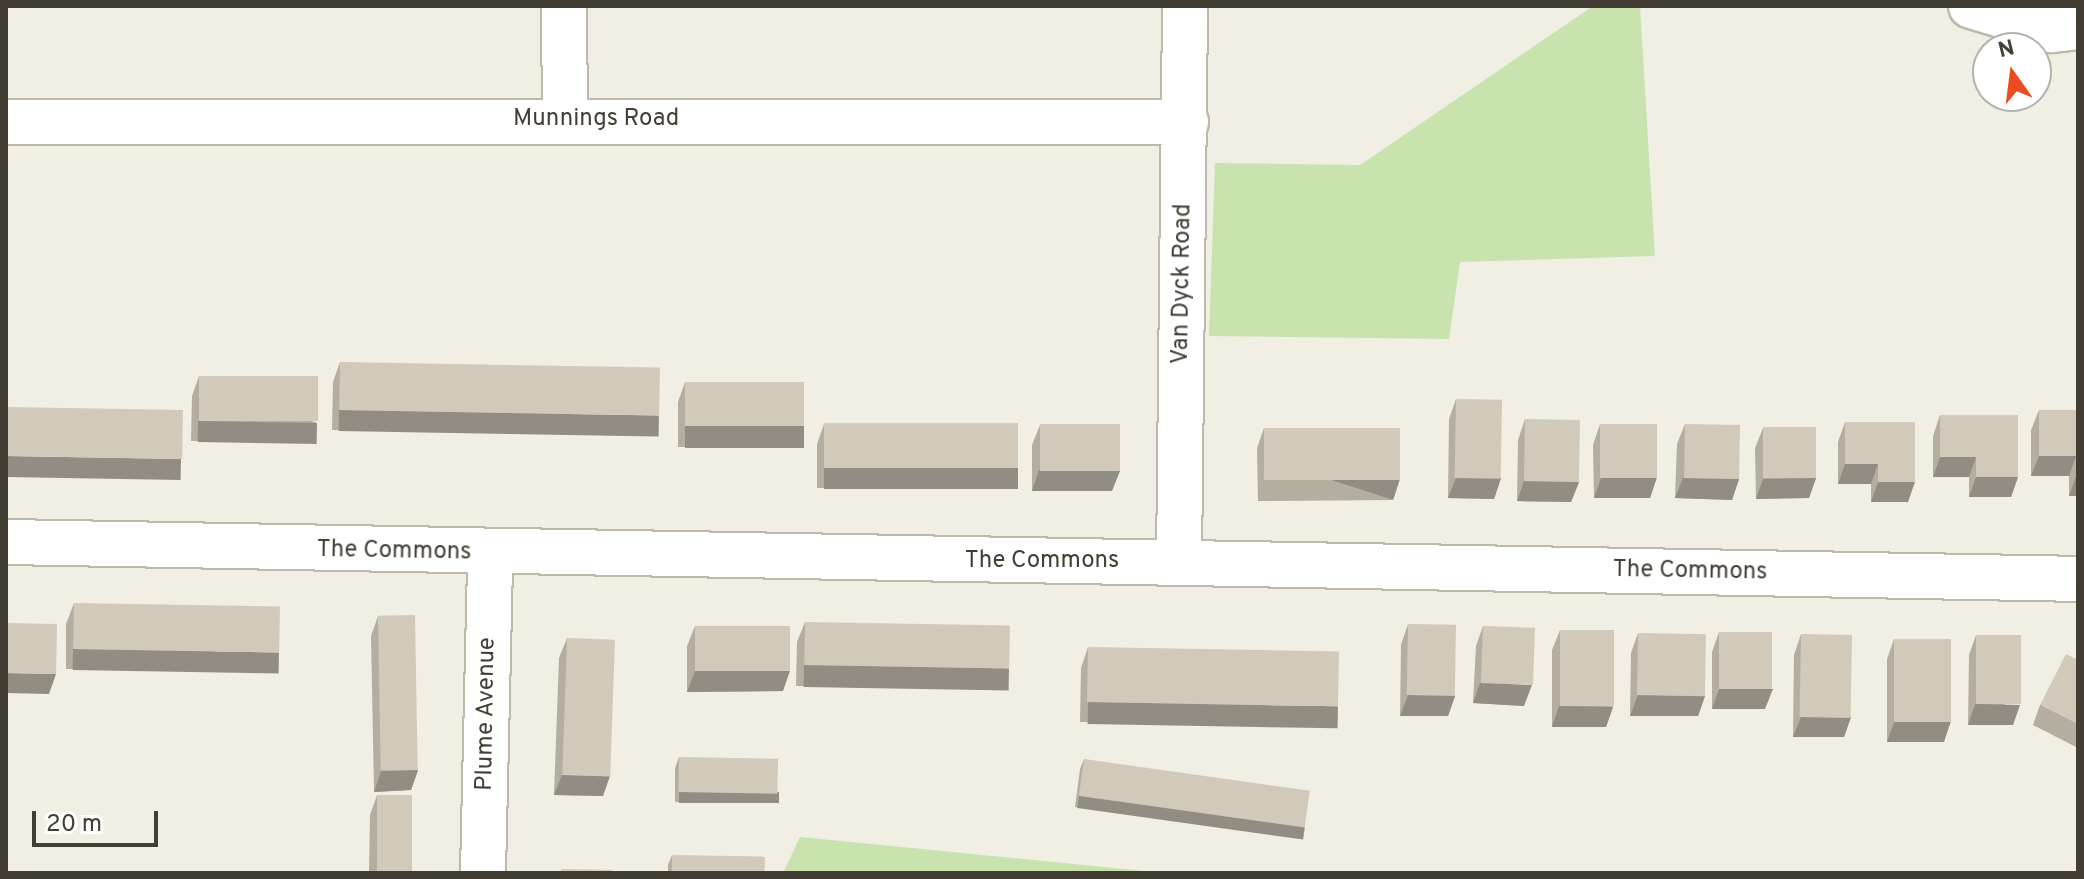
<!DOCTYPE html>
<style>
body{margin:0}
#map{position:relative;width:2084px;height:879px;overflow:hidden;background:#f1eee4;font-family:Overpass,sans-serif}
div>[style]{position:absolute}
[style*='--x']{left:calc(var(--x)*1px);top:calc(var(--y)*1px);width:calc(var(--w)*1px);rotate:calc(var(--a)*1deg)}
.green>*{inset:0;background:#c8e3ae}
.roads{filter:drop-shadow(2px 0 #beb9aa) drop-shadow(-2px 0 #beb9aa) drop-shadow(0 2px #beb9aa) drop-shadow(0 -2px #beb9aa)}
.minor>*{height:44px;margin:-22px;padding:0 22px;transform-origin:22px;border-radius:22px;background:#fff}
.tertiary>*{height:44px;margin:-22px;padding:0 22px;transform-origin:22px;border-radius:22px;background:#fff}
.wall>*{inset:0;background:#b4aea0}
.shaded-wall>*{inset:0;background:#928d82;transform-origin:0 0}
.building>*{inset:0;background:#d1caba;transform-origin:0 0}
span{translate:-50% -50%;white-space:nowrap;text-align:center;line-height:1.15;-webkit-text-stroke:6px #fff;paint-order:stroke}
.street-label{font-size:24px;color:#423e34}
.frame{position:absolute;inset:0;border:8px solid #423e34;pointer-events:none}
.north{position:absolute;left:1972px;top:32px;width:80px;height:80px;box-sizing:border-box;background:#fff;border:2px solid #b3b2ae;border-radius:50%;rotate:346deg;font-size:22px;font-weight:700;line-height:32px;text-align:center;color:#423e34}
.north::after{content:'';display:block;margin:auto;width:28px;height:36px;background:#ec4b1f;clip-path:polygon(50% 0,100% 100%,50% 72%,0 100%)}
.scale{position:absolute;left:32px;top:811px;width:126px;height:36px;box-sizing:border-box;border:4px solid #423e34;border-top:0;padding-left:10px;font-size:24px;line-height:28px;white-space:nowrap;color:#423e34;-webkit-text-stroke:6px #fff;paint-order:stroke}
</style>
<div id="map">
<div class="green">
<i style="clip-path:polygon(1593px 6px,1640px 6px,1655px 256px,1460px 262px,1449px 339px,1209px 336px,1215px 163px,1360px 165px)"></i>
<i style="clip-path:polygon(800px 837px,1164px 873px,783px 873px)"></i>
</div>
<div class="roads">
<div class="minor">
<i style="--x:564;--y:6;--w:113;--a:89.5"></i>
<i style="--x:1971;--y:6;--w:84;--a:16.7"></i>
<i style="--x:2051;--y:30;--w:27;--a:-6"></i>
<i style="--x:6;--y:122;--w:1180;--a:0"></i>
<i style="--x:1179;--y:563;--w:557;--a:-89.38"></i>
<i style="--x:483;--y:873;--w:319;--a:-88.7"></i>
</div>
<div class="tertiary">
<i style="--x:6;--y:542;--w:2072;--a:1.02"></i>
</div>
</div>
<div class="wall">
<i style="clip-path:polygon(340px 362px,652px 436px,332px 430px,333px 382px)"></i>
<i style="clip-path:polygon(199px 376px,317px 423px,310px 443px,191px 441px,192px 396px)"></i>
<i style="clip-path:polygon(685px 382px,804px 426px,797px 447px,678px 447px,678px 402px)"></i>
<i style="clip-path:polygon(1456px 399px,1501px 478px,1494px 499px,1448px 498px,1449px 419px)"></i>
<i style="clip-path:polygon(2039px 410px,2078px 410px,2078px 496px,2069px 496px,2069px 476px,2031px 476px,2031px 430px)"></i>
<i style="clip-path:polygon(1940px 415px,2018px 477px,2011px 497px,1969px 497px,1969px 477px,1933px 477px,1933px 436px)"></i>
<i style="clip-path:polygon(1525px 419px,1579px 482px,1571px 502px,1517px 501px,1518px 440px)"></i>
<i style="clip-path:polygon(1845px 422px,1908px 502px,1871px 502px,1871px 484px,1838px 484px,1838px 442px)"></i>
<i style="clip-path:polygon(824px 424px,1011px 488px,817px 488px,817px 444px)"></i>
<i style="clip-path:polygon(1600px 424px,1657px 477px,1650px 498px,1594px 498px,1593px 445px)"></i>
<i style="clip-path:polygon(1685px 424px,1739px 479px,1732px 500px,1675px 498px,1677px 444px)"></i>
<i style="clip-path:polygon(1040px 425px,1112px 491px,1032px 491px,1032px 445px)"></i>
<i style="clip-path:polygon(1264px 428px,1393px 500px,1258px 501px,1257px 448px)"></i>
<i style="clip-path:polygon(1763px 428px,1816px 478px,1809px 498px,1756px 499px,1755px 448px)"></i>
<i style="clip-path:polygon(74px 603px,272px 671px,66px 669px,66px 624px)"></i>
<i style="clip-path:polygon(378px 616px,418px 770px,411px 790px,374px 792px,371px 636px)"></i>
<i style="clip-path:polygon(805px 622px,1009px 669px,1002px 689px,796px 686px,797px 642px)"></i>
<i style="clip-path:polygon(1408px 624px,1455px 696px,1448px 716px,1400px 716px,1401px 645px)"></i>
<i style="clip-path:polygon(695px 626px,783px 691px,687px 692px,687px 646px)"></i>
<i style="clip-path:polygon(1483px 626px,1524px 706px,1473px 703px,1476px 646px)"></i>
<i style="clip-path:polygon(1560px 630px,1613px 707px,1606px 727px,1552px 727px,1552px 650px)"></i>
<i style="clip-path:polygon(1719px 632px,1765px 709px,1712px 709px,1712px 652px)"></i>
<i style="clip-path:polygon(1638px 633px,1705px 696px,1698px 716px,1630px 716px,1631px 653px)"></i>
<i style="clip-path:polygon(1801px 634px,1851px 717px,1844px 737px,1793px 737px,1794px 655px)"></i>
<i style="clip-path:polygon(1976px 635px,2013px 725px,1968px 725px,1969px 655px)"></i>
<i style="clip-path:polygon(567px 638px,603px 796px,554px 795px,559px 658px)"></i>
<i style="clip-path:polygon(1894px 639px,1944px 742px,1887px 742px,1887px 659px)"></i>
<i style="clip-path:polygon(1088px 647px,1330px 726px,1080px 722px,1081px 668px)"></i>
<i style="clip-path:polygon(2078px 660px,2078px 748px,2033px 725px,2040px 705px)"></i>
<i style="clip-path:polygon(679px 757px,775px 802px,675px 802px,675px 768px)"></i>
<i style="clip-path:polygon(1084px 759px,1305px 826px,1301px 836px,1075px 807px,1080px 769px)"></i>
<i style="clip-path:polygon(377px 795px,412px 873px,369px 873px,370px 815px)"></i>
<i style="clip-path:polygon(672px 855px,764px 873px,668px 873px,668px 865px)"></i>
</div>
<div class="shaded-wall">
<i style="left:339px;top:410px;width:320px;height:21px;rotate:1deg"></i>
<i style="left:198px;top:421px;width:119px;height:21px;rotate:1deg"></i>
<i style="left:685px;top:426px;width:119px;height:22px"></i>
<i style="left:6px;top:456px;width:175px;height:21px;rotate:1deg"></i>
<i style="clip-path:polygon(2039px 456px,2076px 456px,2069px 476px,2031px 476px)"></i>
<i style="clip-path:polygon(1940px 457px,1976px 457px,1969px 477px,1933px 477px)"></i>
<i style="clip-path:polygon(1845px 464px,1878px 464px,1871px 484px,1838px 484px)"></i>
<i style="left:824px;top:468px;width:194px;height:21px"></i>
<i style="clip-path:polygon(1039px 470px,1120px 471px,1112px 491px,1032px 491px)"></i>
<i style="clip-path:polygon(2076px 476px,2078px 476px,2078px 496px,2069px 496px)"></i>
<i style="clip-path:polygon(1657px 477px,1650px 498px,1594px 498px,1601px 478px)"></i>
<i style="clip-path:polygon(1976px 477px,2018px 477px,2011px 497px,1969px 497px)"></i>
<i style="clip-path:polygon(1456px 478px,1501px 478px,1494px 499px,1448px 498px)"></i>
<i style="clip-path:polygon(1683px 478px,1739px 479px,1732px 500px,1675px 498px)"></i>
<i style="clip-path:polygon(1816px 478px,1809px 498px,1756px 499px,1763px 479px)"></i>
<i style="left:1400px;top:479px;width:22px;height:135px;rotate:108deg"></i>
<i style="clip-path:polygon(1524px 481px,1579px 482px,1571px 502px,1517px 501px)"></i>
<i style="clip-path:polygon(1878px 482px,1915px 482px,1908px 502px,1871px 502px)"></i>
<i style="left:73px;top:649px;width:206px;height:21px;rotate:1deg"></i>
<i style="left:804px;top:665px;width:205px;height:22px;rotate:1deg"></i>
<i style="clip-path:polygon(695px 671px,790px 671px,783px 691px,687px 692px)"></i>
<i style="clip-path:polygon(6px 673px,56px 674px,49px 694px,6px 693px)"></i>
<i style="clip-path:polygon(1480px 683px,1532px 685px,1524px 706px,1473px 703px)"></i>
<i style="clip-path:polygon(1719px 689px,1773px 689px,1765px 709px,1712px 709px)"></i>
<i style="clip-path:polygon(1408px 695px,1455px 696px,1448px 716px,1400px 716px)"></i>
<i style="clip-path:polygon(1638px 695px,1705px 696px,1698px 716px,1630px 716px)"></i>
<i style="left:1088px;top:702px;width:250px;height:22px;rotate:1deg"></i>
<i style="clip-path:polygon(1975px 704px,2020px 705px,2013px 725px,1968px 725px)"></i>
<i style="clip-path:polygon(1559px 706px,1613px 707px,1606px 727px,1552px 727px)"></i>
<i style="clip-path:polygon(1801px 717px,1851px 717px,1844px 737px,1793px 737px)"></i>
<i style="clip-path:polygon(1951px 721px,1944px 742px,1887px 742px,1894px 722px)"></i>
<i style="clip-path:polygon(418px 770px,411px 790px,374px 792px,381px 771px)"></i>
<i style="clip-path:polygon(562px 775px,610px 776px,603px 796px,554px 795px)"></i>
<i style="left:679px;top:792px;width:100px;height:11px"></i>
<i style="left:1079px;top:796px;width:228px;height:12px;rotate:8deg"></i>
</div>
<div class="building">
<i style="left:340px;top:362px;width:320px;height:48px;rotate:1deg"></i>
<i style="left:199px;top:376px;width:119px;height:45px"></i>
<i style="left:685px;top:382px;width:119px;height:44px"></i>
<i style="left:1456px;top:399px;width:46px;height:79px;rotate:1deg"></i>
<i style="left:6px;top:407px;width:177px;height:49px;rotate:1deg"></i>
<i style="clip-path:polygon(2039px 410px,2078px 410px,2078px 476px,2076px 476px,2076px 456px,2039px 456px)"></i>
<i style="clip-path:polygon(1940px 415px,2018px 415px,2018px 477px,1976px 477px,1976px 457px,1940px 457px)"></i>
<i style="left:1525px;top:419px;width:55px;height:62px;rotate:1deg"></i>
<i style="clip-path:polygon(1845px 422px,1915px 422px,1915px 482px,1878px 482px,1878px 464px,1845px 464px)"></i>
<i style="left:1018px;top:423px;width:45px;height:194px;rotate:90deg"></i>
<i style="left:1120px;top:424px;width:47px;height:80px;rotate:90deg"></i>
<i style="left:1600px;top:424px;width:57px;height:54px"></i>
<i style="left:1685px;top:424px;width:55px;height:54px;rotate:1deg"></i>
<i style="left:1816px;top:427px;width:51px;height:53px;rotate:90deg"></i>
<i style="left:1264px;top:428px;width:136px;height:52px"></i>
<i style="left:74px;top:603px;width:206px;height:46px;rotate:1deg"></i>
<i style="left:415px;top:615px;width:155px;height:37px;rotate:89deg"></i>
<i style="left:805px;top:622px;width:205px;height:43px;rotate:1deg"></i>
<i style="left:6px;top:623px;width:51px;height:50px;rotate:1deg"></i>
<i style="left:1408px;top:624px;width:48px;height:71px;rotate:1deg"></i>
<i style="left:695px;top:626px;width:95px;height:45px"></i>
<i style="left:1483px;top:626px;width:52px;height:57px;rotate:2deg"></i>
<i style="left:1560px;top:630px;width:54px;height:76px"></i>
<i style="left:1719px;top:632px;width:53px;height:57px"></i>
<i style="left:1638px;top:633px;width:68px;height:62px;rotate:1deg"></i>
<i style="left:1801px;top:634px;width:51px;height:83px;rotate:1deg"></i>
<i style="left:1976px;top:635px;width:45px;height:69px"></i>
<i style="left:567px;top:638px;width:48px;height:137px;rotate:2deg"></i>
<i style="left:1894px;top:639px;width:57px;height:83px"></i>
<i style="left:1088px;top:647px;width:251px;height:55px;rotate:1deg"></i>
<i style="clip-path:polygon(2066px 654px,2078px 660px,2078px 724px,2040px 705px)"></i>
<i style="left:679px;top:757px;width:99px;height:35px;rotate:1deg"></i>
<i style="left:1084px;top:759px;width:228px;height:37px;rotate:8deg"></i>
<i style="left:377px;top:795px;width:35px;height:78px"></i>
<i style="left:672px;top:855px;width:93px;height:18px;rotate:1deg"></i>
<i style="clip-path:polygon(561px 869px,612px 870px,612px 873px,561px 873px)"></i>
</div>
<div class="street-label">
<span style="left:596px;top:120px">Munnings Road</span>
<span style="left:1183px;top:284px;rotate:-89deg">Van Dyck Road</span>
<span style="left:394px;top:552px;rotate:1deg">The Commons</span>
<span style="left:1042px;top:562px">The Commons</span>
<span style="left:1690px;top:572px;rotate:1deg">The Commons</span>
<span style="left:487px;top:714px;rotate:-89deg">Plume Avenue</span>
</div>
<div class="frame"></div>
<div class="north">N</div>
<div class="scale">20 m</div>
</div>
